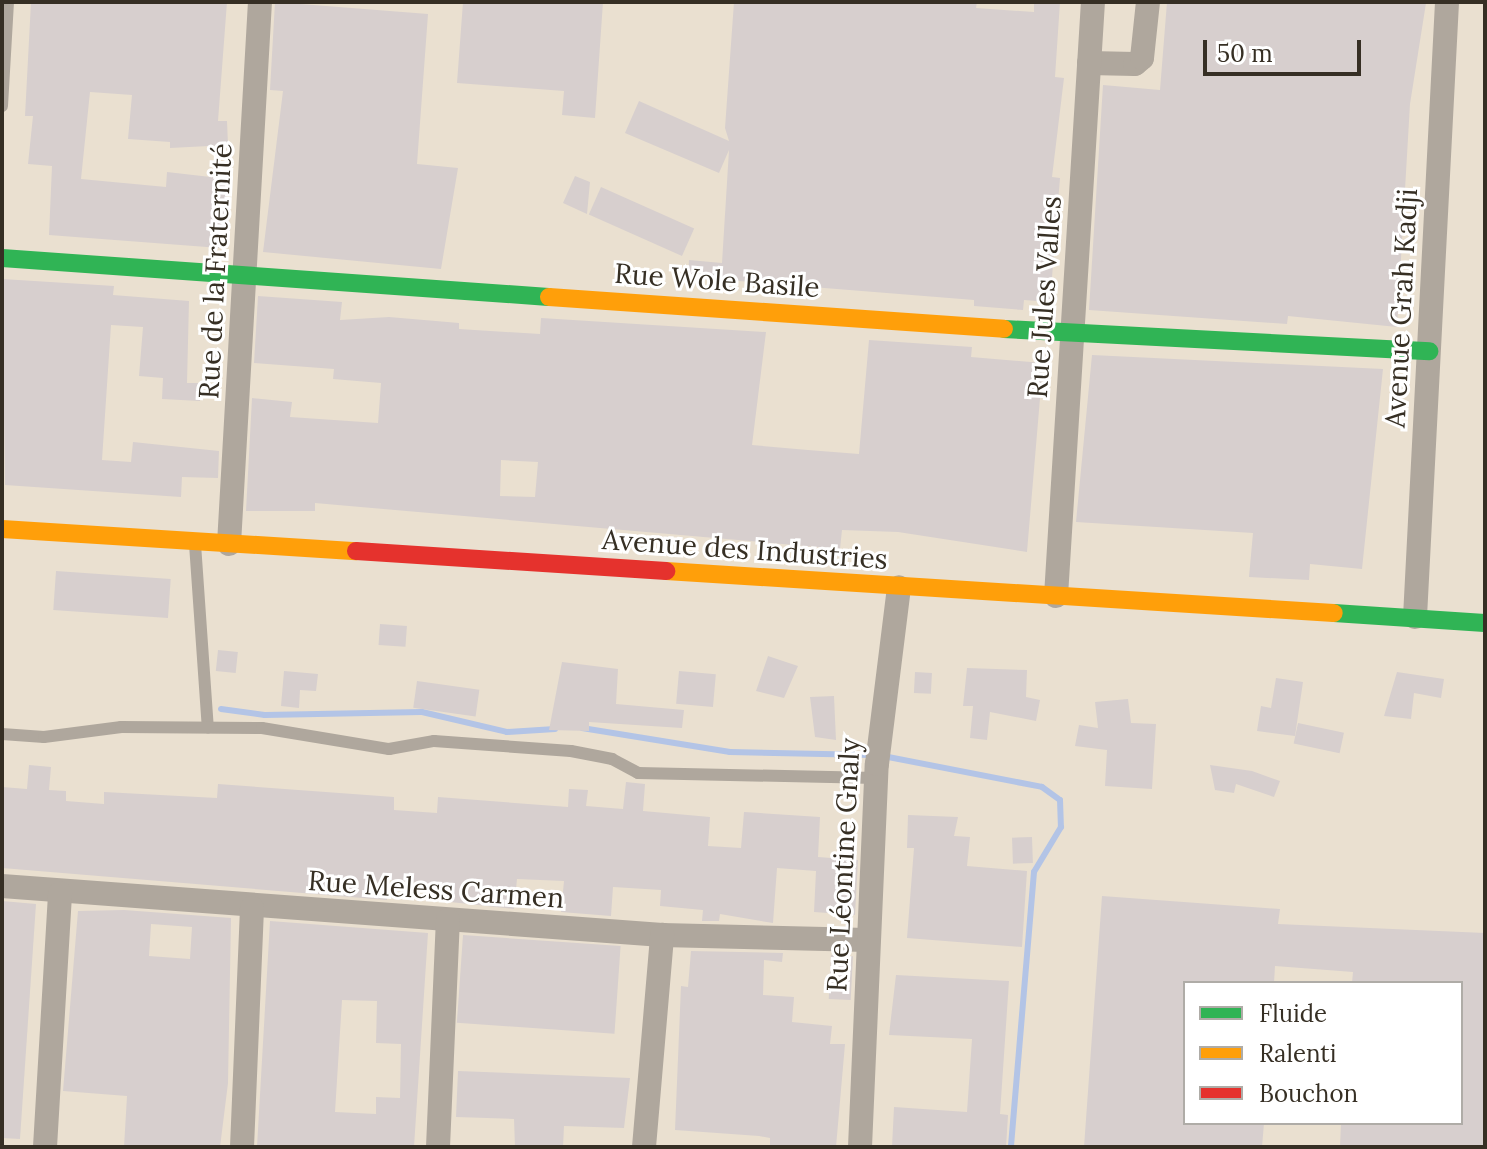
<!DOCTYPE html>
<meta charset="utf-8">
<style>
body{margin:0}
#map{position:relative;width:1487px;height:1149px;overflow:hidden;background:#eae0d0;font-family:Lora,serif}
div>[style]{position:absolute}
[style*='--x']{left:calc(var(--x)*1px);top:calc(var(--y)*1px);width:calc(var(--w)*1px);rotate:calc(var(--a)*1deg)}
.stream>*{height:6px;margin:-3px;padding:0 3px;transform-origin:3px;border-radius:3px;background:#b3c4e6}
.building>*{inset:0;background:#d7cfce;transform-origin:0 0}
.lane>*{height:12px;margin:-6px;padding:0 6px;transform-origin:6px;border-radius:6px;background:#afa79d}
.street>*{height:24px;margin:-12px;padding:0 12px;transform-origin:12px;border-radius:12px;background:#afa79d}
.fast>*{height:18px;margin:-9px;padding:0 9px;transform-origin:9px;border-radius:9px;background:#30b455}
.slow>*{height:18px;margin:-9px;padding:0 9px;transform-origin:9px;border-radius:9px;background:#ff9f0a}
.jam>*{height:18px;margin:-9px;padding:0 9px;transform-origin:9px;border-radius:9px;background:#e5322d}
span{translate:-50% -50%;white-space:nowrap;text-align:center;line-height:1.15;-webkit-text-stroke:6px #fff;paint-order:stroke}
.street-label{font-size:28px;color:#362f24}
.frame{position:absolute;inset:0;border:4px solid #362f24;pointer-events:none}
.legend{position:absolute;left:1183px;top:981px;width:280px;height:144px;box-sizing:border-box;background:#fff;border:2px solid #afaca7;margin:0;padding:10px 14px;list-style:none;font-size:24px;color:#362f24}
.legend li{display:flex;align-items:center;gap:16px;height:40px}
.legend b{width:40px;border:2px solid #afaca7}
.scale{position:absolute;left:1203px;top:40px;width:158px;height:36px;box-sizing:border-box;border:4px solid #362f24;border-top:0;padding-left:10px;font-size:24px;line-height:28px;white-space:nowrap;color:#362f24;-webkit-text-stroke:6px #fff;paint-order:stroke}
</style>
<div id="map">
<div class="stream">
<i style="--x:221;--y:709;--w:44;--a:7.8"></i>
<i style="--x:265;--y:715;--w:157;--a:-1.1"></i>
<i style="--x:422;--y:712;--w:87;--a:13.2"></i>
<i style="--x:507;--y:732;--w:48;--a:-3.6"></i>
<i style="--x:582;--y:728;--w:150;--a:9.2"></i>
<i style="--x:730;--y:752;--w:142;--a:1.2"></i>
<i style="--x:883;--y:756;--w:162;--a:11"></i>
<i style="--x:1042;--y:787;--w:22;--a:36"></i>
<i style="--x:1060;--y:800;--w:27;--a:88"></i>
<i style="--x:1061;--y:827;--w:52;--a:121"></i>
<i style="--x:1034;--y:872;--w:276;--a:94.8"></i>
</div>
<div class="building">
<i style="clip-path:polygon(31px 2px,227px 2px,218px 121px,227px 121px,228px 145px,170px 148px,170px 142px,128px 139px,132px 95px,90px 92px,81px 179px,166px 187px,167px 172px,228px 179px,220px 248px,49px 235px,52px 166px,28px 164px,33px 116px,25px 116px)"></i>
<i style="clip-path:polygon(275px 2px,428px 14px,417px 164px,458px 168px,441px 269px,263px 252px,283px 91px,270px 90px)"></i>
<i style="clip-path:polygon(463px 2px,603px 2px,595px 118px,562px 115px,564px 91px,457px 83px)"></i>
<i style="clip-path:polygon(734px 2px,977px 2px,976px 8px,1034px 12px,1034px 2px,1060px 2px,1055px 77px,1064px 78px,1052px 177px,1060px 178px,1050px 302px,1024px 300px,1023px 310px,974px 306px,974px 300px,688px 277px,689px 260px,722px 263px,729px 150px,719px 173px,625px 133px,639px 101px,729px 141px,725px 128px)"></i>
<i style="clip-path:polygon(1167px 2px,1426px 3px,1410px 104px,1397px 327px,1288px 316px,1287px 324px,1089px 310px,1103px 85px,1160px 90px)"></i>
<i style="clip-path:polygon(575px 176px,590px 182px,587px 214px,563px 203px)"></i>
<i style="left:601px;top:187px;width:102px;height:30px;rotate:24deg"></i>
<i style="clip-path:polygon(2px 279px,114px 286px,113px 295px,189px 301px,187px 383px,201px 383px,200px 401px,162px 399px,163px 378px,139px 376px,143px 327px,111px 325px,102px 460px,131px 462px,133px 442px,219px 451px,218px 478px,182px 477px,181px 497px,5px 485px)"></i>
<i style="clip-path:polygon(evenodd,258px 296px,342px 302px,340px 320px,389px 317px,459px 323px,459px 329px,540px 334px,541px 318px,766px 332px,752px 445px,808px 450px,859px 454px,869px 340px,972px 347px,971px 357px,1043px 363px,1027px 552px,898px 532px,842px 530px,840px 549px,315px 503px,315px 511px,246px 511px,252px 398px,292px 402px,290px 417px,378px 423px,381px 383px,333px 379px,334px 369px,254px 363px,258px 296px,501px 460px,538px 462px,535px 497px,500px 496px,501px 460px)"></i>
<i style="clip-path:polygon(1092px 355px,1383px 369px,1362px 569px,1310px 564px,1309px 580px,1249px 577px,1253px 533px,1076px 522px)"></i>
<i style="left:56px;top:571px;width:115px;height:39px;rotate:4deg"></i>
<i style="left:380px;top:624px;width:27px;height:21px;rotate:4deg"></i>
<i style="left:218px;top:650px;width:20px;height:21px;rotate:6deg"></i>
<i style="clip-path:polygon(768px 656px,798px 666px,784px 698px,756px 691px)"></i>
<i style="clip-path:polygon(562px 662px,618px 669px,616px 704px,684px 710px,682px 728px,589px 722px,589px 731px,549px 730px)"></i>
<i style="clip-path:polygon(967px 668px,1027px 670px,1026px 697px,1040px 700px,1036px 721px,990px 712px,987px 740px,970px 738px,973px 706px,963px 706px)"></i>
<i style="clip-path:polygon(284px 671px,318px 674px,316px 691px,300px 690px,299px 708px,281px 706px)"></i>
<i style="left:679px;top:671px;width:37px;height:33px;rotate:5deg"></i>
<i style="left:915px;top:672px;width:17px;height:21px;rotate:3deg"></i>
<i style="clip-path:polygon(1397px 672px,1444px 679px,1441px 698px,1414px 693px,1411px 719px,1384px 716px)"></i>
<i style="clip-path:polygon(1276px 678px,1303px 682px,1295px 736px,1257px 731px,1261px 706px,1271px 708px)"></i>
<i style="left:417px;top:681px;width:63px;height:27px;rotate:8deg"></i>
<i style="clip-path:polygon(834px 696px,836px 740px,815px 737px,810px 697px)"></i>
<i style="clip-path:polygon(1128px 699px,1131px 723px,1156px 724px,1152px 789px,1105px 786px,1107px 750px,1075px 746px,1079px 725px,1098px 728px,1095px 702px)"></i>
<i style="left:1298px;top:723px;width:47px;height:21px;rotate:12deg"></i>
<i style="clip-path:polygon(29px 765px,51px 767px,49px 790px,66px 791px,66px 801px,104px 804px,104px 792px,217px 798px,218px 784px,394px 797px,394px 810px,437px 813px,438px 797px,568px 807px,569px 789px,588px 790px,586px 806px,623px 809px,626px 782px,645px 784px,643px 811px,710px 817px,708px 846px,741px 848px,744px 812px,820px 817px,818px 857px,858px 860px,855px 915px,814px 912px,816px 871px,777px 868px,773px 923px,720px 914px,719px 921px,702px 921px,703px 910px,660px 906px,661px 890px,613px 887px,611px 916px,561px 912px,564px 881px,517px 879px,514px 909px,432px 900px,433px 884px,388px 880px,387px 900px,2px 868px,2px 787px,27px 789px)"></i>
<i style="clip-path:polygon(1210px 765px,1252px 771px,1280px 781px,1274px 797px,1236px 784px,1234px 793px,1215px 790px)"></i>
<i style="clip-path:polygon(908px 815px,958px 817px,954px 836px,970px 837px,967px 866px,1027px 871px,1022px 947px,907px 938px,914px 848px,907px 848px)"></i>
<i style="left:1032px;top:837px;width:26px;height:20px;rotate:88deg"></i>
<i style="clip-path:polygon(1102px 896px,1280px 909px,1278px 924px,1485px 933px,1485px 1147px,1340px 1147px,1341px 1123px,1461px 1123px,1461px 983px,1352px 983px,1353px 972px,1275px 966px,1274px 983px,1185px 983px,1185px 1123px,1264px 1123px,1262px 1147px,1084px 1147px)"></i>
<i style="clip-path:polygon(2px 901px,36px 904px,20px 1139px,2px 1138px)"></i>
<i style="clip-path:polygon(evenodd,124px 910px,231px 918px,228px 1083px,220px 1147px,124px 1147px,127px 1096px,63px 1091px,78px 911px,124px 910px,151px 924px,192px 927px,190px 959px,149px 956px,151px 924px)"></i>
<i style="clip-path:polygon(evenodd,270px 921px,428px 933px,414px 1147px,257px 1147px,270px 921px,342px 1000px,377px 1001px,376px 1043px,401px 1044px,400px 1098px,376px 1097px,376px 1114px,335px 1112px,342px 1000px)"></i>
<i style="left:463px;top:935px;width:158px;height:88px;rotate:4deg"></i>
<i style="clip-path:polygon(691px 951px,783px 953px,782px 962px,764px 960px,763px 995px,794px 997px,792px 1022px,832px 1026px,830px 1044px,845px 1044px,836px 1147px,770px 1147px,770px 1138px,759px 1136px,675px 1130px,681px 986px,688px 987px)"></i>
<i style="left:831px;top:955px;width:22px;height:44px;rotate:3deg"></i>
<i style="clip-path:polygon(896px 975px,1009px 981px,1000px 1114px,1008px 1115px,1006px 1147px,892px 1147px,894px 1107px,967px 1112px,972px 1039px,889px 1035px)"></i>
<i style="clip-path:polygon(458px 1071px,630px 1078px,624px 1128px,564px 1126px,563px 1147px,515px 1147px,514px 1119px,456px 1117px)"></i>
</div>
<div class="lane">
<i style="--x:2;--y:106;--w:104;--a:-86.7"></i>
<i style="--x:195;--y:544;--w:184;--a:86"></i>
<i style="--x:2;--y:734;--w:42;--a:4.1"></i>
<i style="--x:44;--y:737;--w:78;--a:-7.4"></i>
<i style="--x:121;--y:727;--w:141;--a:0.4"></i>
<i style="--x:262;--y:728;--w:129;--a:9.4"></i>
<i style="--x:389;--y:749;--w:46;--a:-10.1"></i>
<i style="--x:434;--y:741;--w:137;--a:4.2"></i>
<i style="--x:571;--y:751;--w:42;--a:11"></i>
<i style="--x:612;--y:759;--w:30;--a:28"></i>
<i style="--x:638;--y:773;--w:238;--a:1.2"></i>
</div>
<div class="street">
<i style="--x:1089;--y:63;--w:46;--a:1.2"></i>
<i style="--x:1135;--y:64;--w:9;--a:-41"></i>
<i style="--x:1142;--y:58;--w:56;--a:-83.9"></i>
<i style="--x:229;--y:544;--w:543;--a:-86.73"></i>
<i style="--x:1056;--y:596;--w:595;--a:-86.44"></i>
<i style="--x:1415;--y:617;--w:616;--a:-87.02"></i>
<i style="--x:2;--y:886;--w:662;--a:4.25"></i>
<i style="--x:662;--y:935;--w:205;--a:1.4"></i>
<i style="--x:45;--y:1147;--w:254;--a:-86.6"></i>
<i style="--x:242;--y:1147;--w:239;--a:-87.6"></i>
<i style="--x:438;--y:1147;--w:227;--a:-87.5"></i>
<i style="--x:644;--y:1147;--w:213;--a:-85.1"></i>
<i style="--x:860;--y:1147;--w:383;--a:-87.5"></i>
<i style="--x:877;--y:764;--w:178;--a:-82.9"></i>
</div>
<div class="fast">
<i style="--x:2;--y:258;--w:548;--a:4.08"></i>
<i style="--x:1004;--y:329;--w:426;--a:3"></i>
<i style="--x:1334;--y:613;--w:151;--a:3.8"></i>
</div>
<div class="slow">
<i style="--x:549;--y:297;--w:456;--a:4"></i>
<i style="--x:2;--y:529;--w:355;--a:3.6"></i>
<i style="--x:666;--y:571;--w:669;--a:3.6"></i>
</div>
<div class="jam">
<i style="--x:356;--y:551;--w:311;--a:3.7"></i>
</div>
<div class="street-label">
<span style="left:215px;top:271px;rotate:-87deg">Rue de la Fraternité</span>
<span style="left:717px;top:280px;rotate:4deg">Rue Wole Basile</span>
<span style="left:1044px;top:297px;rotate:-86deg">Rue Jules Valles</span>
<span style="left:1401px;top:308px;rotate:-87deg">Avenue Grah Kadji</span>
<span style="left:745px;top:549px;rotate:4deg">Avenue des Industries</span>
<span style="left:843px;top:865px;rotate:-87deg">Rue Léontine Gnaly</span>
<span style="left:436px;top:889px;rotate:4deg">Rue Meless Carmen</span>
</div>
<div class="frame"></div>
<ul class="legend">
<li><b style="height:10px;background:#30b455"></b>Fluide</li>
<li><b style="height:10px;background:#ff9f0a"></b>Ralenti</li>
<li><b style="height:10px;background:#e5322d"></b>Bouchon</li>
</ul>
<div class="scale">50 m</div>
</div>
